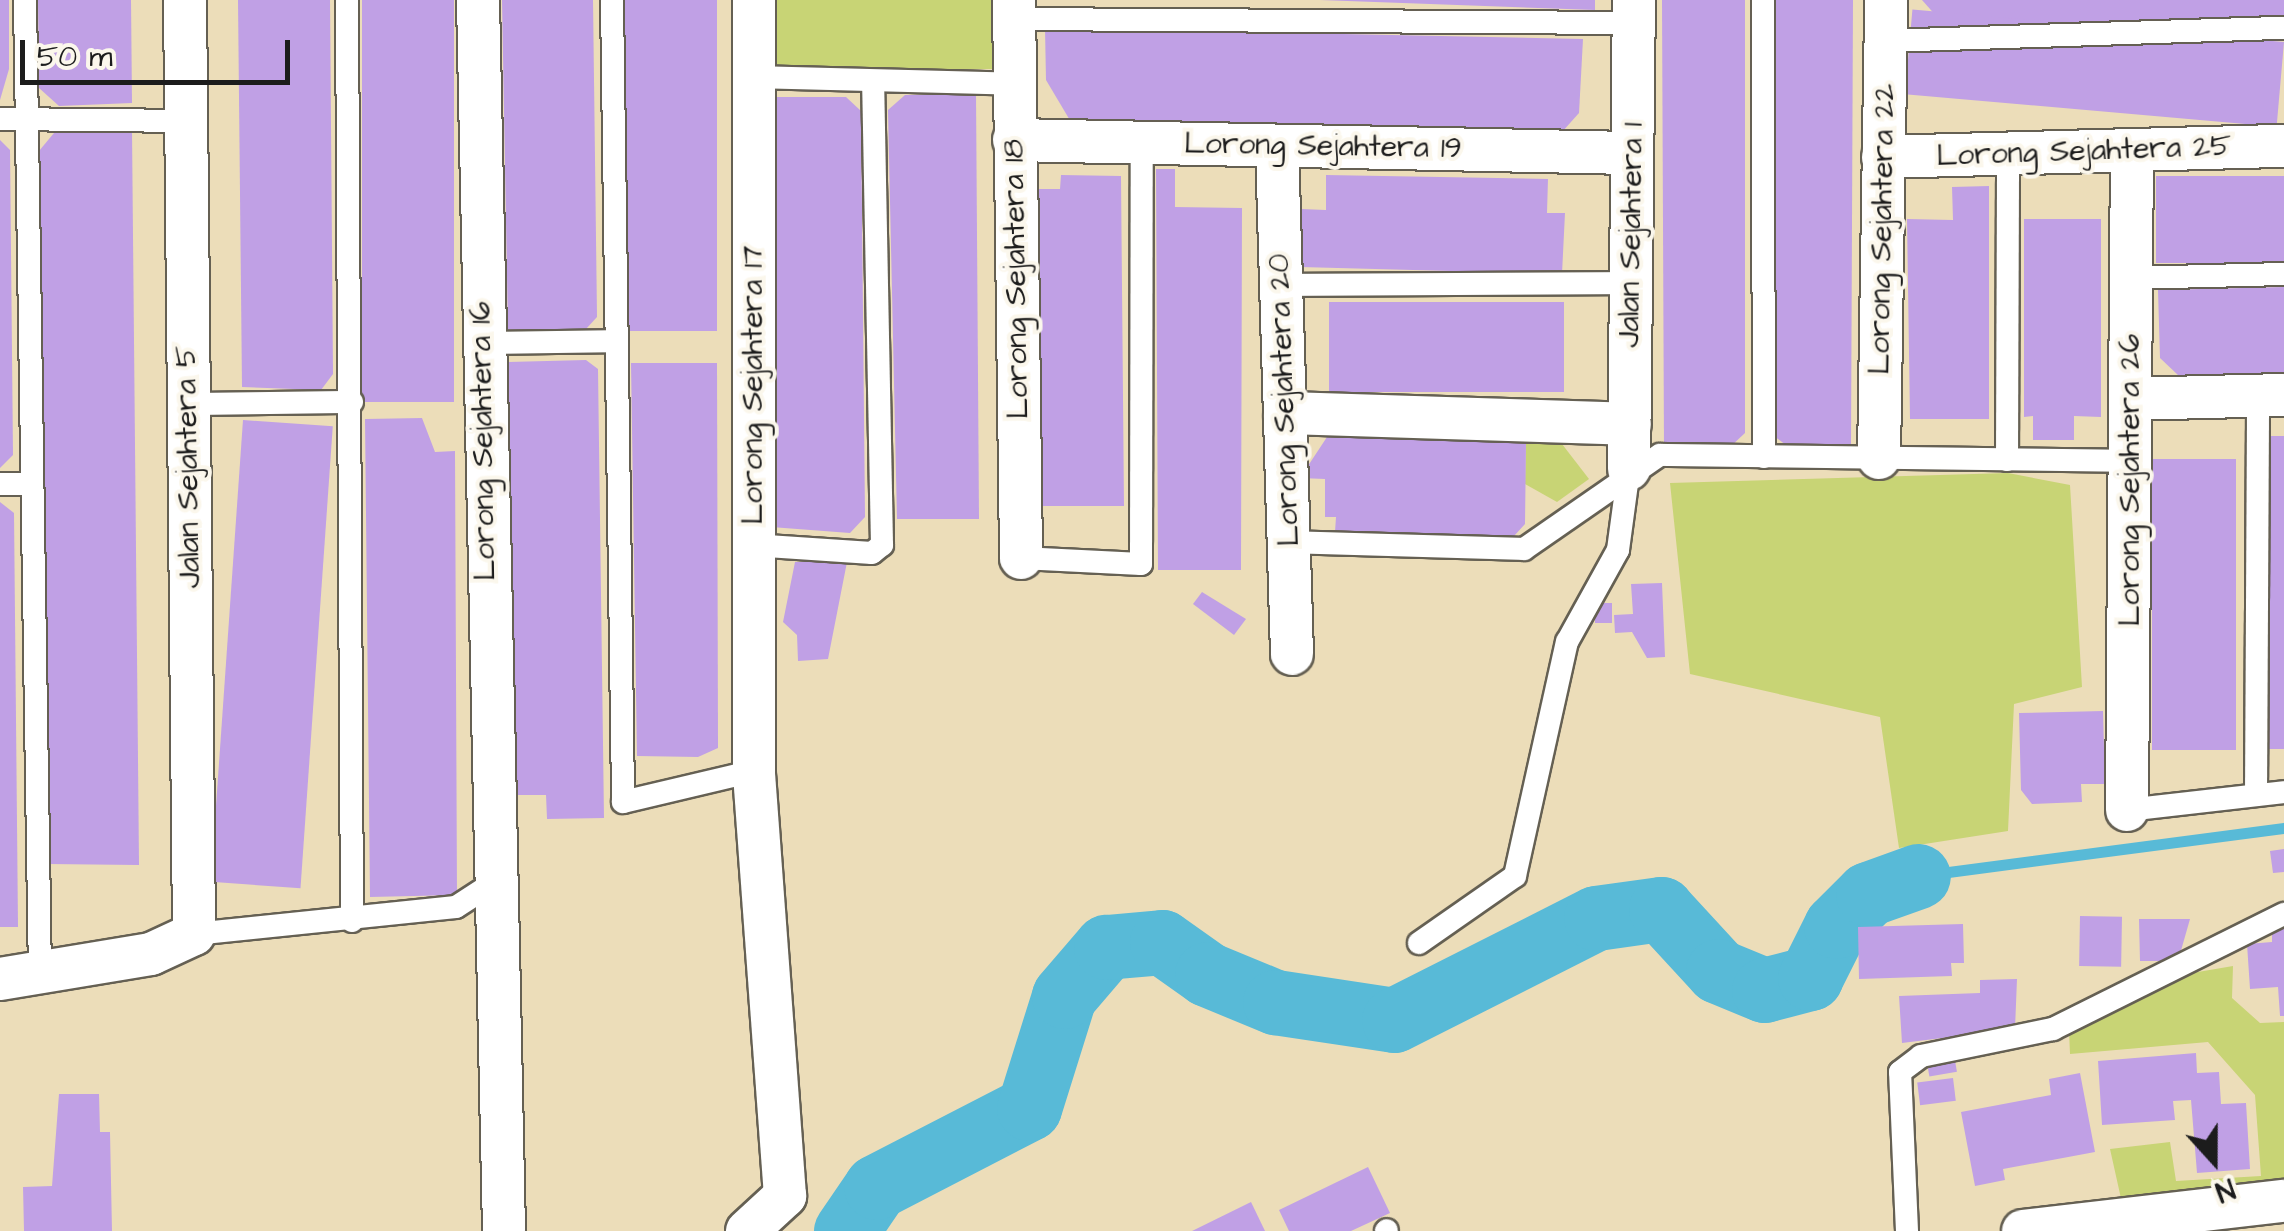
<!DOCTYPE html>
<style>
body{margin:0}
#map{position:relative;width:2284px;height:1231px;overflow:hidden;background:#ecddb9;font-family:"Architects Daughter",sans-serif}
div>[style]{position:absolute}
[style*='--x']{left:calc(var(--x)*1px);top:calc(var(--y)*1px);width:calc(var(--w)*1px);rotate:calc(var(--a)*1deg)}
.green>*{inset:0;background:#c8d475;transform-origin:0 0}
.stream>*{height:11px;margin:-5.5px;padding:0 5.5px;transform-origin:5.5px;border-radius:5.5px;background:#58bad7}
.river>*{height:65px;margin:-32.5px;padding:0 32.5px;transform-origin:32.5px;border-radius:32.5px;background:#58bad7}
.building>*{inset:0;background:#c0a0e5;transform-origin:0 0}
.roads{filter:drop-shadow(2px 0 #656053) drop-shadow(-2px 0 #656053) drop-shadow(0 2px #656053) drop-shadow(0 -2px #656053)}
.lane>*{height:22px;margin:-11px;padding:0 11px;transform-origin:11px;border-radius:11px;background:#fff}
.street>*{height:42px;margin:-21px;padding:0 21px;transform-origin:21px;border-radius:21px;background:#fff}
span{translate:-50% -50%;white-space:nowrap;text-align:center;line-height:1.15;-webkit-text-stroke:8px #fbf7ec;paint-order:stroke}
.street-label{font-size:30px;color:#1c1c1c}
.north{position:absolute;left:2164px;top:1111px;width:100px;height:100px;-webkit-text-stroke:8px #fbf7ec;paint-order:stroke;rotate:159deg;font-size:28px;font-weight:700;line-height:40px;text-align:center;color:#1c1c1c}
.north::after{content:'';display:block;margin:auto;width:35px;height:45px;background:#1c1c1c;clip-path:polygon(50% 0,100% 100%,50% 72%,0 100%)}
.scale{position:absolute;left:20px;top:40px;width:270px;height:45px;box-sizing:border-box;border:5px solid #1c1c1c;border-top:0;padding-left:12px;font-size:30px;line-height:35px;white-space:nowrap;color:#1c1c1c;-webkit-text-stroke:8px #fbf7ec;paint-order:stroke}
</style>
<div id="map">
<div class="green">
<i style="left:770px;top:0;width:223px;height:69px"></i>
<i style="clip-path:polygon(1526px 443px,1562px 444px,1589px 479px,1557px 502px,1525px 484px)"></i>
<i style="clip-path:polygon(2008px 473px,2070px 485px,2082px 687px,2014px 704px,2008px 831px,1899px 848px,1880px 717px,1690px 674px,1670px 483px)"></i>
<i style="clip-path:polygon(2233px 966px,2232px 998px,2260px 1023px,2284px 1022px,2284px 1188px,2122px 1203px,2110px 1149px,2170px 1142px,2176px 1181px,2261px 1176px,2255px 1095px,2208px 1042px,2070px 1054px,2069px 1031px,2192px 973px)"></i>
</div>
<div class="stream">
<i style="--x:1918;--y:876;--w:369;--a:-7.5"></i>
</div>
<div class="river">
<i style="--x:846;--y:1231;--w:53;--a:-55.7"></i>
<i style="--x:876;--y:1187;--w:172;--a:-27.3"></i>
<i style="--x:1029;--y:1108;--w:117;--a:-72.6"></i>
<i style="--x:1064;--y:996;--w:65;--a:-49.4"></i>
<i style="--x:1106;--y:947;--w:56;--a:-5.1"></i>
<i style="--x:1162;--y:942;--w:55;--a:35.4"></i>
<i style="--x:1207;--y:974;--w:74;--a:22.4"></i>
<i style="--x:1275;--y:1002;--w:120;--a:8.6"></i>
<i style="--x:1394;--y:1020;--w:226;--a:-26.8"></i>
<i style="--x:1596;--y:918;--w:66;--a:-7.9"></i>
<i style="--x:1661;--y:909;--w:84;--a:47.4"></i>
<i style="--x:1718;--y:971;--w:50;--a:22.4"></i>
<i style="--x:1764;--y:990;--w:48;--a:-14.6"></i>
<i style="--x:1810;--y:978;--w:58;--a:-63.4"></i>
<i style="--x:1836;--y:926;--w:45;--a:-45"></i>
<i style="--x:1868;--y:894;--w:53;--a:-19.8"></i>
</div>
<div class="building">
<i style="clip-path:polygon(0 0,9px 0,9px 69px,0 100px)"></i>
<i style="clip-path:polygon(38px 0,131px 0,132px 103px,59px 106px,39px 88px)"></i>
<i style="clip-path:polygon(238px 0,330px 0,333px 374px,321px 390px,242px 387px)"></i>
<i style="left:362px;top:0;width:92px;height:402px"></i>
<i style="clip-path:polygon(502px 0,593px 0,597px 317px,586px 329px,508px 330px)"></i>
<i style="left:625px;top:0;width:92px;height:331px"></i>
<i style="clip-path:polygon(1320px 0,1595px 0,1595px 10px)"></i>
<i style="clip-path:polygon(1662px 0,1745px 0,1745px 433px,1730px 447px,1664px 447px)"></i>
<i style="clip-path:polygon(1773px 0,1853px 0,1851px 445px,1786px 445px,1770px 433px)"></i>
<i style="clip-path:polygon(1922px 0,2284px 0,2284px 16px,1946px 27px)"></i>
<i style="clip-path:polygon(1045px 28px,1583px 39px,1579px 113px,1562px 132px,1071px 122px,1046px 80px)"></i>
<i style="left:2284px;top:42px;width:85px;height:373px;rotate:95deg"></i>
<i style="clip-path:polygon(976px 94px,979px 519px,897px 519px,888px 110px,905px 95px)"></i>
<i style="clip-path:polygon(768px 97px,846px 97px,861px 111px,865px 517px,850px 533px,771px 527px)"></i>
<i style="clip-path:polygon(132px 131px,139px 865px,47px 864px,39px 151px,54px 133px)"></i>
<i style="clip-path:polygon(0 140px,10px 150px,13px 455px,0 468px)"></i>
<i style="clip-path:polygon(1156px 169px,1175px 169px,1175px 207px,1242px 208px,1241px 570px,1158px 570px)"></i>
<i style="clip-path:polygon(1061px 175px,1121px 176px,1124px 506px,1038px 506px,1033px 189px,1060px 189px)"></i>
<i style="clip-path:polygon(1326px 175px,1548px 179px,1547px 213px,1565px 213px,1562px 274px,1300px 267px,1301px 209px,1326px 210px)"></i>
<i style="left:2284px;top:176px;width:87px;height:128px;rotate:90deg"></i>
<i style="clip-path:polygon(1989px 186px,1989px 419px,1910px 419px,1907px 219px,1953px 220px,1952px 187px)"></i>
<i style="clip-path:polygon(2024px 219px,2101px 219px,2101px 417px,2074px 416px,2074px 440px,2033px 440px,2033px 416px,2024px 417px)"></i>
<i style="clip-path:polygon(2284px 287px,2284px 372px,2179px 376px,2160px 358px,2158px 290px)"></i>
<i style="left:1329px;top:302px;width:235px;height:90px"></i>
<i style="clip-path:polygon(586px 360px,598px 369px,604px 818px,547px 819px,546px 795px,515px 795px,508px 362px)"></i>
<i style="clip-path:polygon(631px 363px,717px 363px,718px 748px,698px 757px,637px 756px)"></i>
<i style="clip-path:polygon(422px 418px,435px 452px,455px 451px,457px 895px,370px 897px,365px 419px)"></i>
<i style="left:243px;top:420px;width:90px;height:463px;rotate:4deg"></i>
<i style="left:2284px;top:436px;width:313px;height:15px;rotate:90deg"></i>
<i style="clip-path:polygon(1327px 437px,1526px 443px,1525px 524px,1514px 536px,1335px 532px,1336px 517px,1325px 517px,1325px 479px,1300px 478px)"></i>
<i style="left:2236px;top:459px;width:291px;height:84px;rotate:90deg"></i>
<i style="clip-path:polygon(0 502px,14px 513px,18px 927px,0 927px)"></i>
<i style="clip-path:polygon(795px 562px,847px 562px,828px 659px,798px 661px,797px 635px,783px 622px)"></i>
<i style="clip-path:polygon(1662px 583px,1665px 657px,1647px 658px,1632px 632px,1615px 633px,1614px 615px,1633px 614px,1631px 584px)"></i>
<i style="clip-path:polygon(1202px 592px,1246px 619px,1234px 635px,1193px 604px)"></i>
<i style="left:1595px;top:603px;width:17px;height:20px"></i>
<i style="clip-path:polygon(2103px 711px,2105px 784px,2081px 784px,2082px 802px,2032px 804px,2021px 790px,2019px 713px)"></i>
<i style="clip-path:polygon(2284px 849px,2284px 872px,2273px 873px,2270px 851px)"></i>
<i style="left:2080px;top:916px;width:42px;height:50px;rotate:1deg"></i>
<i style="clip-path:polygon(2139px 919px,2190px 919px,2178px 961px,2140px 961px)"></i>
<i style="clip-path:polygon(1963px 924px,1964px 963px,1951px 963px,1952px 976px,1859px 979px,1858px 927px)"></i>
<i style="clip-path:polygon(2284px 926px,2284px 1016px,2280px 1016px,2278px 987px,2250px 989px,2247px 944px,2272px 942px,2272px 927px)"></i>
<i style="clip-path:polygon(2017px 979px,2015px 1029px,1902px 1043px,1899px 996px,1980px 993px,1980px 980px)"></i>
<i style="clip-path:polygon(2196px 1053px,2197px 1073px,2219px 1072px,2221px 1104px,2246px 1103px,2250px 1169px,2197px 1173px,2191px 1100px,2173px 1101px,2175px 1120px,2102px 1125px,2098px 1061px)"></i>
<i style="left:1954px;top:1055px;width:17px;height:28px;rotate:80deg"></i>
<i style="clip-path:polygon(2080px 1073px,2095px 1152px,2003px 1169px,2005px 1180px,1975px 1186px,1961px 1112px,2051px 1095px,2049px 1079px)"></i>
<i style="left:1953px;top:1078px;width:23px;height:36px;rotate:83deg"></i>
<i style="clip-path:polygon(59px 1094px,99px 1094px,100px 1132px,110px 1132px,112px 1231px,24px 1231px,23px 1187px,52px 1186px)"></i>
<i style="clip-path:polygon(1368px 1167px,1390px 1213px,1351px 1231px,1289px 1231px,1279px 1210px)"></i>
<i style="clip-path:polygon(1251px 1202px,1265px 1231px,1192px 1231px)"></i>
</div>
<div class="roads">
<div class="lane">
<i style="--x:25;--y:0;--w:973;--a:89.12"></i>
<i style="--x:347;--y:0;--w:921;--a:89.69"></i>
<i style="--x:612;--y:0;--w:802;--a:89.21"></i>
<i style="--x:623;--y:802;--w:135;--a:-13.3"></i>
<i style="--x:1763;--y:0;--w:457;--a:89.9"></i>
<i style="--x:1014;--y:19;--w:619;--a:0.37"></i>
<i style="--x:1885;--y:41;--w:399;--a:-1.9"></i>
<i style="--x:754;--y:77;--w:260;--a:1.5"></i>
<i style="--x:0;--y:119;--w:185;--a:0.6"></i>
<i style="--x:2131;--y:278;--w:153;--a:-1.5"></i>
<i style="--x:1281;--y:285;--w:350;--a:-0.3"></i>
<i style="--x:480;--y:343;--w:136;--a:-0.8"></i>
<i style="--x:187;--y:404;--w:165;--a:-0.7"></i>
<i style="--x:2007;--y:460;--w:306;--a:-89.8"></i>
<i style="--x:0;--y:484;--w:30;--a:0"></i>
<i style="--x:1288;--y:542;--w:236;--a:1.7"></i>
<i style="--x:1524;--y:549;--w:165;--a:-34.7"></i>
<i style="--x:1660;--y:455;--w:470;--a:0.7"></i>
<i style="--x:752;--y:545;--w:120;--a:3.8"></i>
<i style="--x:872;--y:553;--w:13;--a:-39"></i>
<i style="--x:882;--y:545;--w:463;--a:-91.1"></i>
<i style="--x:1021;--y:558;--w:120;--a:2.9"></i>
<i style="--x:1141;--y:564;--w:422;--a:-89.9"></i>
<i style="--x:2256;--y:795;--w:399;--a:-89.7"></i>
<i style="--x:2127;--y:810;--w:158;--a:-6.5"></i>
<i style="--x:194;--y:934;--w:263;--a:-5.9"></i>
<i style="--x:456;--y:907;--w:44;--a:-33"></i>
<i style="--x:1419;--y:943;--w:117;--a:-34.9"></i>
<i style="--x:1515;--y:876;--w:240;--a:-77.5"></i>
<i style="--x:1567;--y:642;--w:105;--a:-61"></i>
<i style="--x:1618;--y:550;--w:82;--a:-82.3"></i>
<i style="--x:1386;--y:1231;--w:1;--a:-45"></i>
<i style="--x:1907;--y:1231;--w:159;--a:-92.5"></i>
<i style="--x:1900;--y:1072;--w:26;--a:-37"></i>
<i style="--x:1921;--y:1056;--w:135;--a:-11.6"></i>
<i style="--x:2053;--y:1029;--w:258;--a:-26.5"></i>
</div>
<div class="street">
<i style="--x:478;--y:0;--w:1231;--a:88.79"></i>
<i style="--x:1014;--y:0;--w:558;--a:89.28"></i>
<i style="--x:1014;--y:140;--w:618;--a:1.21"></i>
<i style="--x:1277;--y:146;--w:508;--a:88.31"></i>
<i style="--x:1883;--y:157;--w:401;--a:-1.6"></i>
<i style="--x:2130;--y:399;--w:154;--a:-1.5"></i>
<i style="--x:1285;--y:413;--w:345;--a:1.8"></i>
<i style="--x:1879;--y:458;--w:458;--a:-89.1"></i>
<i style="--x:1629;--y:469;--w:469;--a:-89.4"></i>
<i style="--x:2127;--y:810;--w:660;--a:-89.57"></i>
<i style="--x:0;--y:979;--w:153;--a:-9.4"></i>
<i style="--x:151;--y:954;--w:47;--a:-24.9"></i>
<i style="--x:194;--y:934;--w:934;--a:-90.55"></i>
<i style="--x:747;--y:1231;--w:52;--a:-42.6"></i>
<i style="--x:785;--y:1196;--w:426;--a:-94.2"></i>
<i style="--x:754;--y:771;--w:771;--a:-90"></i>
<i style="--x:2023;--y:1231;--w:263;--a:-6.6"></i>
</div>
</div>
<div class="street-label">
<span style="left:1323px;top:146px;rotate:1deg">Lorong Sejahtera 19</span>
<span style="left:2084px;top:151px;rotate:-2deg">Lorong Sejahtera 25</span>
<span style="left:1882px;top:229px;rotate:-89deg">Lorong Sejahtera 22</span>
<span style="left:1631px;top:235px;rotate:-89deg">Jalan Sejahtera 1</span>
<span style="left:1016px;top:279px;rotate:-91deg">Lorong Sejahtera 18</span>
<span style="left:753px;top:385px;rotate:-90deg">Lorong Sejahtera 17</span>
<span style="left:1284px;top:400px;rotate:-92deg">Lorong Sejahtera 20</span>
<span style="left:483px;top:441px;rotate:-91deg">Lorong Sejahtera 16</span>
<span style="left:188px;top:467px;rotate:-91deg">Jalan Sejahtera 5</span>
<span style="left:2130px;top:480px;rotate:-90deg">Lorong Sejahtera 26</span>
</div>
<div class="north">N</div>
<div class="scale">50 m</div>
</div>
